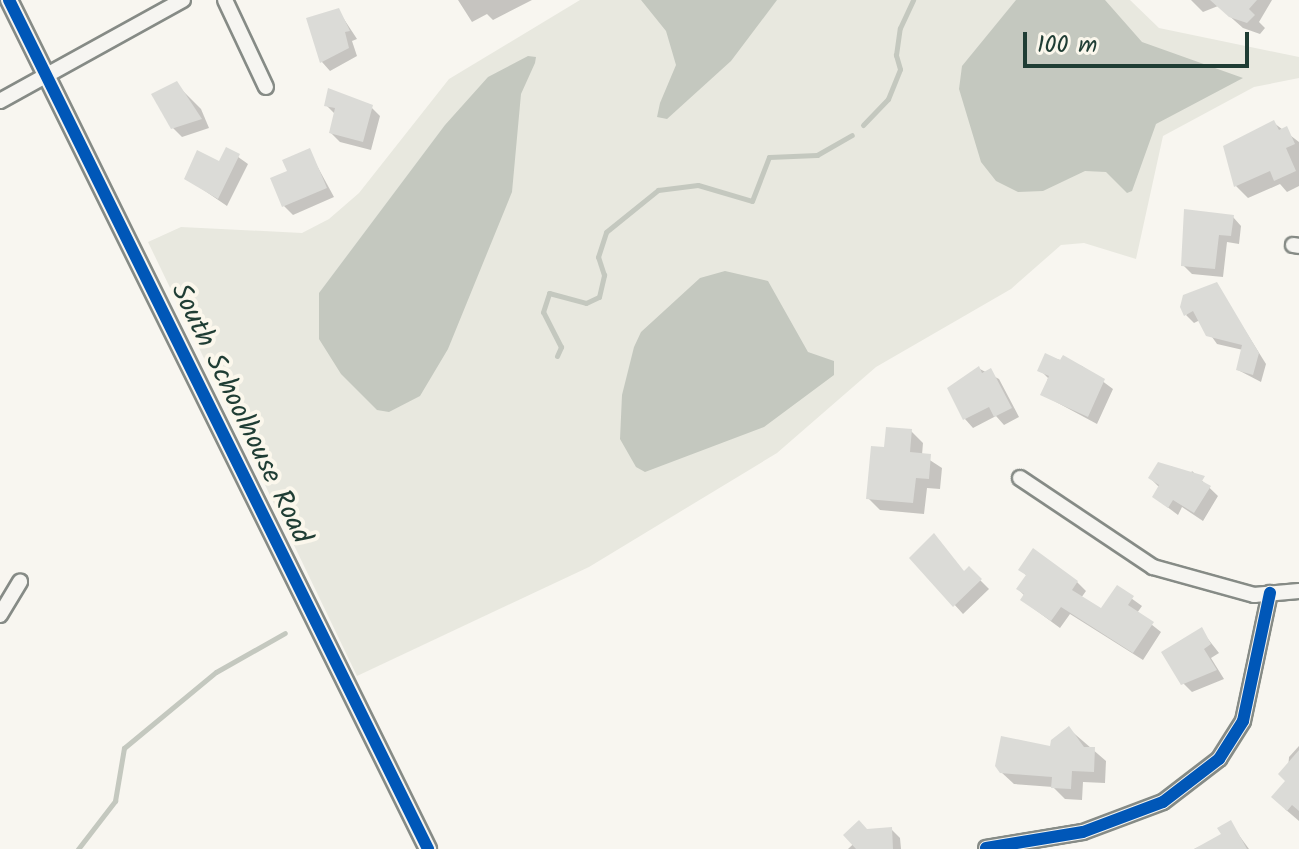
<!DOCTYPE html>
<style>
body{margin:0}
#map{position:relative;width:1299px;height:849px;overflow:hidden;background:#f8f6f0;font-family:Kalam,sans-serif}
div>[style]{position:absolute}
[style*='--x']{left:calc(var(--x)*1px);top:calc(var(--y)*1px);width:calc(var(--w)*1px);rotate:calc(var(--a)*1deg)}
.built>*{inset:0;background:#e8e8df}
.water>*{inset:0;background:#c4c8bf}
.shadow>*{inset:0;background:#0003}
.stream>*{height:5px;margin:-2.5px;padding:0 2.5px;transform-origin:2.5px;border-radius:2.5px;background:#c4c8bf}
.building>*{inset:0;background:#dbdbd7}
.roads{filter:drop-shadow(2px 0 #868b86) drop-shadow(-2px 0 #868b86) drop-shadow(0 2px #868b86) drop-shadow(0 -2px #868b86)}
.minor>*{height:14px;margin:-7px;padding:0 7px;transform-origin:7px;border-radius:7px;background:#f6f5f1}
.tertiary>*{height:16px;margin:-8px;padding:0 8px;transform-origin:8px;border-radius:8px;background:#f6f5f1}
.cycleway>*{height:12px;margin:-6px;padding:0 6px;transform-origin:6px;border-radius:6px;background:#0057b8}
span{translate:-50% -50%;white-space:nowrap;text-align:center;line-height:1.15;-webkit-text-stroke:8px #fbf7ec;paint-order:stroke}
.street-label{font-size:28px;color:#1f3d34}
.scale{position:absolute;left:1023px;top:32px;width:226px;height:36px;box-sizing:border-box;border:4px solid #1f3d34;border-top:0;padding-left:10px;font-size:24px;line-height:28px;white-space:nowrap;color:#1f3d34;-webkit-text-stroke:6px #fbf7ec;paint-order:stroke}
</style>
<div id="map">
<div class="built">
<i style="clip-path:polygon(580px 0,1130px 0,1159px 28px,1299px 57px,1299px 78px,1254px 87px,1163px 136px,1136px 259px,1084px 243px,1061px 245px,1011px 289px,876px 367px,777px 453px,589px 567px,357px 676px,148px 242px,181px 227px,302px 233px,329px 219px,359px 193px,449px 79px)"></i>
</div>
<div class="water">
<i style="clip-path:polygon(641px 0,777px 0,731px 61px,667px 119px,657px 117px,660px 103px,676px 65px,666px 31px)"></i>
<i style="clip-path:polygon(1016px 0,1105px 0,1142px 42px,1243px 78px,1156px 124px,1132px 191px,1127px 193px,1106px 172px,1085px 171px,1043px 191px,1018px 192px,996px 181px,981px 162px,959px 89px,962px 66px)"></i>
<i style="clip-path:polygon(528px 56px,536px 57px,535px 63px,521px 94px,512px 192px,448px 349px,420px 396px,389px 412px,377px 410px,341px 374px,319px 339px,319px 293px,445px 125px,488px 77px)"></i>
<i style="clip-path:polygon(725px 271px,768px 281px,808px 352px,834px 361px,834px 375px,764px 427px,645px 472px,636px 467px,620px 439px,622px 395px,634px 347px,641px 332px,700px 278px)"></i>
</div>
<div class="shadow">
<i style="clip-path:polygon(458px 0,532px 0,493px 20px,487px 14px,472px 22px)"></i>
<i style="clip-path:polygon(1191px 0,1272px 0,1259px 22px,1265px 28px,1260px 34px,1243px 28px,1218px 6px,1203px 12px)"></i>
<i style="clip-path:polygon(338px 10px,357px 39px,352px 41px,357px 56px,330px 71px,322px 62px,309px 19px)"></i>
<i style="clip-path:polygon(176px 84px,201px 109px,209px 128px,182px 137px,173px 128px)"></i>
<i style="clip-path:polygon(326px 105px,371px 107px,380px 116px,371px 150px,340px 142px,331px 133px,336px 115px)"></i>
<i style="clip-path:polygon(1274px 123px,1299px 142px,1299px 186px,1287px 192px,1280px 184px,1248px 198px,1236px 186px,1225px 147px)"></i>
<i style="clip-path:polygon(227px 149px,248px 164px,227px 206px,186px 178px,220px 163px)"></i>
<i style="clip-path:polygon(309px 151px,334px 197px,293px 215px,284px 206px,289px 172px)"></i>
<i style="clip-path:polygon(1233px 217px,1241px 226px,1239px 244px,1227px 242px,1223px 277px,1192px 274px,1183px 265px)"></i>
<i style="clip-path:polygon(1216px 284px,1266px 364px,1261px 382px,1238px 370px,1243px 350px,1217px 344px,1200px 320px,1194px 323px,1186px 315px)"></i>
<i style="clip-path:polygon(1046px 356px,1082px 366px,1113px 389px,1097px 424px,1043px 395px,1048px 378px,1040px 370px)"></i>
<i style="clip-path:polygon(978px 368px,999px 379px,1019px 417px,1004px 425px,996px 416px,973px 428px,965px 419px)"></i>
<i style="clip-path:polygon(911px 431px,923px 443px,922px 455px,942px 468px,940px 489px,927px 488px,924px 514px,880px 510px,868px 498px,886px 450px)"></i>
<i style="clip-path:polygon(1171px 466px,1189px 477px,1192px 471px,1218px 496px,1203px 521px,1182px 507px,1178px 515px,1154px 497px,1160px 488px,1150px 478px)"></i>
<i style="clip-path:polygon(934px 536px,964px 574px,969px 569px,989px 589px,963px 614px,912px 558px)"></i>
<i style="clip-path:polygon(1034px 551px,1077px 582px,1086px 591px,1081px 598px,1102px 611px,1117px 588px,1142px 606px,1137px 613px,1161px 632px,1143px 660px,1070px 614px,1060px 628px,1022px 600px,1025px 596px,1018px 589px,1027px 576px,1021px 570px)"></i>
<i style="clip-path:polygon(1201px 630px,1219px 653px,1211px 658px,1224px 679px,1192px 692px,1183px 683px)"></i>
<i style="clip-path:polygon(1069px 729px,1106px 761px,1105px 783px,1083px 782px,1082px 800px,1065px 799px,1053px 787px,1014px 784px,1001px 772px,1052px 749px)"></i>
<i style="clip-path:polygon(1299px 746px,1299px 821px,1285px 809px,1289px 757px)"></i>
<i style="clip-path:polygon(1230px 823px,1249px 849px,1194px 849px,1224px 835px)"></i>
<i style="clip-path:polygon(891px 829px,900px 838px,901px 849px,848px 849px,867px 831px)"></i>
</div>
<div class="stream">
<i style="--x:863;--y:125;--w:36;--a:-46"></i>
<i style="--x:888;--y:99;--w:32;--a:-68"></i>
<i style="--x:900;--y:69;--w:15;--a:-106"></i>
<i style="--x:896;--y:55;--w:27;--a:-82"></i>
<i style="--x:900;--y:28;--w:31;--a:-65"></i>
<i style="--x:557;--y:356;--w:10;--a:-66"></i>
<i style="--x:561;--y:347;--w:39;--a:-117"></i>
<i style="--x:543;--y:312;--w:20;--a:-72"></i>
<i style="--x:549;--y:293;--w:38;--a:15"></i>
<i style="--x:586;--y:303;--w:14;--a:-25"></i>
<i style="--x:599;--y:297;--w:23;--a:-77"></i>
<i style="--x:604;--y:275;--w:19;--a:-108"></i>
<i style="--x:598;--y:257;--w:26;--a:-72"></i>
<i style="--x:606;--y:232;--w:67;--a:-38.9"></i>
<i style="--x:658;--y:190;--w:40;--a:-7.1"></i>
<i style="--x:698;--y:185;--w:56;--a:16.5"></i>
<i style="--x:752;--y:201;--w:47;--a:-68.9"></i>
<i style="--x:769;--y:157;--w:48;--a:-2.4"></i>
<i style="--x:817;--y:155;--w:40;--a:-29.7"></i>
<i style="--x:78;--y:849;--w:61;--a:-52.4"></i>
<i style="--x:115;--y:801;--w:54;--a:-80.4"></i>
<i style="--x:124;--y:748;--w:119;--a:-39.6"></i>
<i style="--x:216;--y:672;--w:79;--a:-29.5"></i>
</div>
<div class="building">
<i style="clip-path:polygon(1210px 0,1257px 0,1249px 9px,1255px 15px,1247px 23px,1229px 17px)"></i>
<i style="clip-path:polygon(339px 8px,350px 31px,345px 32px,349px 48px,320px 63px,306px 18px)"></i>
<i style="clip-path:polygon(177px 81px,202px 119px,171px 129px,151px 94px)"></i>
<i style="clip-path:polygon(328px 88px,373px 105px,363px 142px,329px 133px,335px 108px,324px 106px)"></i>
<i style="clip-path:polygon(1274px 120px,1279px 130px,1287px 126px,1295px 144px,1286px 148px,1296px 171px,1274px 181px,1270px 171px,1234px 187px,1223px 146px)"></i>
<i style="clip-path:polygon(226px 147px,240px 154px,218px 199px,184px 179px,197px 150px,219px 161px)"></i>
<i style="clip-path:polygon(310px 148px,327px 188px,282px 207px,270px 178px,287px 171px,282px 160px)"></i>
<i style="clip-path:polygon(1184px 209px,1234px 215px,1231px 236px,1219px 235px,1215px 269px,1181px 266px)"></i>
<i style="clip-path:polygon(1217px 282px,1259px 353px,1253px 375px,1236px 370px,1242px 345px,1206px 336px,1193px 311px,1184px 316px,1180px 307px,1183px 295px)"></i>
<i style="clip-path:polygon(1045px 353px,1060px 360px,1063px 355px,1105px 379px,1088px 417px,1040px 395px,1049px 376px,1037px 371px)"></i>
<i style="clip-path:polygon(979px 366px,982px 373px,991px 368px,1012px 408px,994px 417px,989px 407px,963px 420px,947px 388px)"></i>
<i style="clip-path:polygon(886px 427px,912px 429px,910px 452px,931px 454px,929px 479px,916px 478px,913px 503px,866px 499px,871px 446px,884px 447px)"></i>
<i style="clip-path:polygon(1158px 462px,1205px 476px,1202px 481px,1211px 486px,1194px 513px,1173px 500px,1168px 508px,1152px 497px,1159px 485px,1148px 478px)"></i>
<i style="clip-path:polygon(934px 533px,964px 571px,969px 566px,982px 579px,953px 607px,909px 558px)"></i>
<i style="clip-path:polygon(1033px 548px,1078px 581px,1072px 590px,1101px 608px,1117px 585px,1134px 596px,1128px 605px,1154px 622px,1133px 653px,1061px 607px,1051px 621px,1020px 600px,1024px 594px,1016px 589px,1026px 575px,1018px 570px)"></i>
<i style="clip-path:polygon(1202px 627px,1211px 644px,1204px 649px,1217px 670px,1181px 685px,1161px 652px)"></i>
<i style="clip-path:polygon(1069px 726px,1084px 747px,1095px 747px,1094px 772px,1072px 771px,1071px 789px,1051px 788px,1052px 777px,1000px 773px,995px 766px,1001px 736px,1050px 746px,1051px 740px)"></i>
<i style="clip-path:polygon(1299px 750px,1299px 811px,1292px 805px,1287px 811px,1271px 797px,1285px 781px,1278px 774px)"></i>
<i style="clip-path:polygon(859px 820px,867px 829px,892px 827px,893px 849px,856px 849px,843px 835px)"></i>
<i style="clip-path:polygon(1231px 820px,1247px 849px,1194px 849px,1221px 834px,1217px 828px)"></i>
</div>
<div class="roads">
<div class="minor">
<i style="--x:225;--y:0;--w:96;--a:64.8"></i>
<i style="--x:0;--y:101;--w:209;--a:-28.9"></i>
<i style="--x:1293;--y:245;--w:6;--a:9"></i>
<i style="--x:1020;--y:478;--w:160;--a:33.8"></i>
<i style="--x:1153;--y:567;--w:105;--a:15.5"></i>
<i style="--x:1254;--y:595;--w:45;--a:-5.1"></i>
<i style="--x:0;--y:615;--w:39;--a:-59"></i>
<i style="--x:986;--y:848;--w:98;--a:-9.4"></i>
<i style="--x:1083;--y:832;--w:85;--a:-20.6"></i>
<i style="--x:1163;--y:802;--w:71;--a:-37.5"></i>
<i style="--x:1219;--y:759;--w:45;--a:-57.7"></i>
<i style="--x:1243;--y:721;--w:131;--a:-78.1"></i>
</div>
<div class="tertiary">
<i style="--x:9;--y:0;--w:947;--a:63.73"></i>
</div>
</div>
<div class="cycleway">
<i style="--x:9;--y:0;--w:947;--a:63.73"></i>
<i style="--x:986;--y:848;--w:98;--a:-9.4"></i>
<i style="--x:1083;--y:832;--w:85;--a:-20.6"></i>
<i style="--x:1163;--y:802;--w:71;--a:-37.5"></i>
<i style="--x:1219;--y:759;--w:45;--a:-57.7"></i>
<i style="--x:1243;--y:721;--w:131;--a:-78.1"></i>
</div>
<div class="street-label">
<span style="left:240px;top:414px;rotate:64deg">South Schoolhouse Road</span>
</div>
<div class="scale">100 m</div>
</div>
